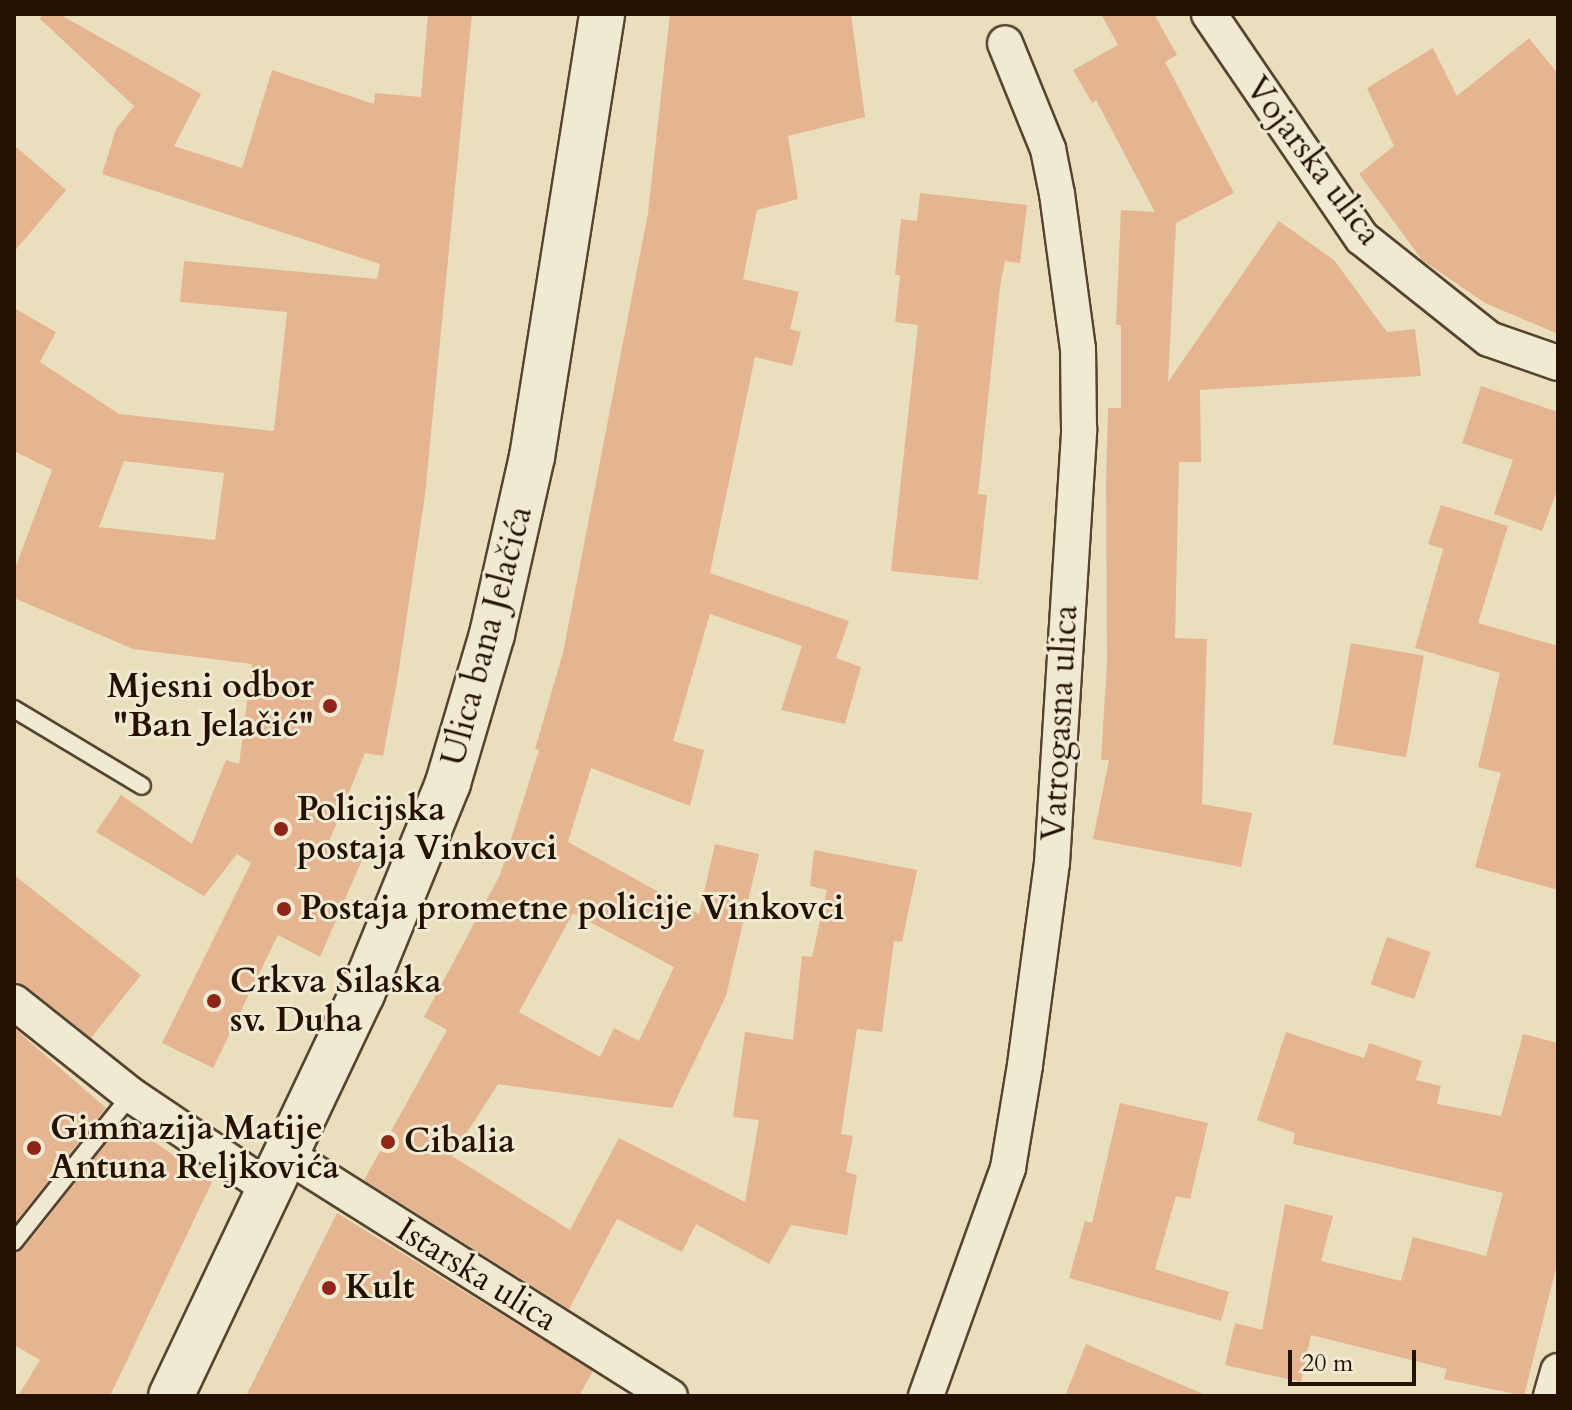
<!DOCTYPE html>
<meta charset="utf-8">
<style>
body{margin:0}
#map{position:relative;width:1572px;height:1410px;overflow:hidden;background:#eadfbc;font-family:Cardo,serif}
div>[style]{position:absolute}
[style*='--x']{left:calc(var(--x)*1px);top:calc(var(--y)*1px);width:calc(var(--w)*1px);rotate:calc(var(--a)*1deg)}
.building>*{inset:0;background:#e5b592;transform-origin:0 0}
.roads{filter:drop-shadow(2px 0 #56442f) drop-shadow(-2px 0 #56442f) drop-shadow(0 2px #56442f) drop-shadow(0 -2px #56442f)}
.service>*{height:16px;margin:-8px;padding:0 8px;transform-origin:8px;border-radius:8px;background:#f1ead3}
.minor>*{height:34px;margin:-17px;padding:0 17px;transform-origin:17px;border-radius:17px;background:#f1ead3}
.secondary>*{height:44px;margin:-22px;padding:0 22px;transform-origin:22px;border-radius:22px;background:#f1ead3}
.dots>*{width:22px;height:22px;translate:-50% -50%;box-sizing:border-box;border:4px solid #f1ead3;border-radius:50%}
span{translate:-50% -50%;white-space:nowrap;text-align:center;line-height:1.15;-webkit-text-stroke:6px #f1ead3;paint-order:stroke}
.street-label{font-size:34px;color:#241100}
.poi-label{font-size:34px;color:#241100;font-weight:700}
.right{translate:-100% -50%;text-align:right}
.left{translate:0 -50%;text-align:left}
.frame{position:absolute;inset:0;border:16px solid #241100;pointer-events:none}
.scale{position:absolute;left:1288px;top:1350px;width:128px;height:36px;box-sizing:border-box;border:4px solid #241100;border-top:0;padding-left:10px;font-size:24px;line-height:28px;white-space:nowrap;color:#241100;-webkit-text-stroke:6px #f1ead3;paint-order:stroke}
</style>
<div id="map">
<div class="building">
<i style="clip-path:polygon(evenodd,43px 14px,59px 14px,201px 94px,174px 146px,242px 168px,272px 70px,374px 104px,375px 93px,421px 97px,428px 14px,472px 14px,425px 495px,397px 682px,383px 756px,365px 753px,327px 847px,362px 860px,320px 957px,278px 935px,213px 1068px,162px 1043px,251px 863px,237px 854px,204px 896px,96px 832px,121px 795px,192px 844px,226px 760px,239px 764px,252px 664px,133px 649px,14px 598px,14px 571px,52px 470px,14px 451px,14px 308px,56px 332px,40px 362px,119px 414px,274px 431px,287px 312px,180px 302px,184px 261px,377px 279px,380px 264px,102px 174px,116px 129px,134px 106px,40px 19px,43px 14px,124px 461px,224px 473px,215px 540px,99px 527px,124px 461px)"></i>
<i style="clip-path:polygon(evenodd,670px 14px,851px 14px,865px 117px,788px 136px,798px 199px,757px 210px,743px 279px,799px 292px,790px 329px,801px 332px,792px 366px,755px 357px,710px 573px,849px 621px,836px 658px,861px 667px,845px 724px,781px 710px,802px 646px,710px 614px,673px 741px,704px 750px,690px 806px,591px 768px,568px 842px,699px 914px,715px 844px,759px 854px,726px 996px,672px 1108px,498px 1084px,452px 1156px,570px 1230px,619px 1138px,745px 1202px,759px 1120px,733px 1117px,745px 1032px,793px 1040px,802px 956px,812px 957px,827px 890px,810px 886px,814px 850px,917px 870px,902px 942px,894px 941px,882px 1032px,857px 1029px,841px 1134px,853px 1136px,846px 1172px,857px 1175px,847px 1235px,791px 1225px,769px 1264px,696px 1224px,682px 1252px,617px 1219px,569px 1309px,364px 1180px,447px 1030px,424px 1017px,500px 875px,539px 750px,535px 749px,563px 653px,648px 213px,670px 14px,573px 913px,674px 967px,639px 1041px,614px 1028px,600px 1057px,519px 1012px,573px 913px)"></i>
<i style="clip-path:polygon(1101px 14px,1154px 14px,1177px 55px,1165px 62px,1234px 193px,1176px 223px,1168px 382px,1279px 221px,1334px 260px,1387px 332px,1415px 329px,1421px 376px,1200px 390px,1201px 462px,1179px 462px,1175px 638px,1207px 639px,1202px 804px,1252px 813px,1241px 867px,1093px 839px,1109px 760px,1101px 760px,1107px 662px,1106px 484px,1108px 408px,1121px 408px,1121px 325px,1116px 325px,1121px 210px,1155px 212px,1096px 100px,1092px 103px,1073px 70px,1118px 45px)"></i>
<i style="clip-path:polygon(1529px 38px,1558px 74px,1558px 334px,1485px 303px,1422px 260px,1359px 174px,1394px 146px,1367px 88px,1433px 48px,1457px 96px)"></i>
<i style="clip-path:polygon(14px 145px,66px 190px,14px 252px)"></i>
<i style="clip-path:polygon(920px 193px,1027px 205px,1020px 263px,1005px 261px,1000px 286px,978px 494px,987px 495px,978px 580px,891px 571px,918px 325px,895px 322px,900px 275px,895px 275px,901px 219px,917px 221px)"></i>
<i style="clip-path:polygon(1481px 386px,1558px 412px,1558px 488px,1542px 531px,1494px 514px,1513px 460px,1462px 443px)"></i>
<i style="clip-path:polygon(1441px 505px,1508px 526px,1478px 623px,1558px 646px,1558px 890px,1475px 867px,1501px 773px,1478px 767px,1500px 673px,1415px 648px,1443px 549px,1428px 544px)"></i>
<i style="left:1351px;top:643px;width:74px;height:103px;rotate:10deg"></i>
<i style="clip-path:polygon(14px 875px,141px 975px,91px 1038px,26px 986px,14px 982px)"></i>
<i style="left:1387px;top:937px;width:46px;height:50px;rotate:19deg"></i>
<i style="clip-path:polygon(14px 1028px,106px 1108px,14px 1224px)"></i>
<i style="clip-path:polygon(1286px 1032px,1364px 1058px,1369px 1043px,1422px 1061px,1416px 1080px,1441px 1086px,1437px 1104px,1501px 1116px,1523px 1034px,1558px 1043px,1558px 1260px,1524px 1396px,1444px 1379px,1447px 1369px,1311px 1335px,1301px 1382px,1225px 1365px,1235px 1323px,1262px 1330px,1285px 1204px,1333px 1216px,1321px 1261px,1401px 1281px,1413px 1237px,1486px 1256px,1503px 1193px,1293px 1144px,1295px 1133px,1257px 1120px)"></i>
<i style="clip-path:polygon(1120px 1103px,1208px 1123px,1190px 1199px,1176px 1196px,1155px 1269px,1229px 1292px,1221px 1321px,1069px 1278px,1085px 1221px,1092px 1223px)"></i>
<i style="clip-path:polygon(124px 1121px,212px 1182px,110px 1396px,18px 1396px,40px 1360px,14px 1345px,14px 1253px,23px 1249px)"></i>
<i style="clip-path:polygon(337px 1213px,593px 1371px,579px 1396px,246px 1396px)"></i>
<i style="clip-path:polygon(1086px 1344px,1208px 1396px,1065px 1396px)"></i>
</div>
<div class="roads">
<div class="service">
<i style="--x:14;--y:709;--w:149;--a:31"></i>
<i style="--x:14;--y:1242;--w:188;--a:-51.5"></i>
</div>
<div class="minor">
<i style="--x:1209;--y:14;--w:271;--a:55.7"></i>
<i style="--x:1362;--y:238;--w:162;--a:38.5"></i>
<i style="--x:1489;--y:339;--w:73;--a:19.2"></i>
<i style="--x:14;--y:1002;--w:149;--a:38.5"></i>
<i style="--x:131;--y:1095;--w:166;--a:34"></i>
<i style="--x:285;--y:1154;--w:455;--a:32.2"></i>
<i style="--x:926;--y:1396;--w:242;--a:-70.2"></i>
<i style="--x:1008;--y:1168;--w:104;--a:-80.6"></i>
<i style="--x:1025;--y:1065;--w:204;--a:-82.4"></i>
<i style="--x:1052;--y:863;--w:435;--a:-86.4"></i>
<i style="--x:1079;--y:429;--w:80;--a:-90.7"></i>
<i style="--x:1078;--y:349;--w:156;--a:-97.7"></i>
<i style="--x:1057;--y:194;--w:46;--a:-101.3"></i>
<i style="--x:1048;--y:149;--w:114;--a:-112.1"></i>
<i style="--x:1551;--y:1396;--w:26;--a:-74"></i>
</div>
<div class="secondary">
<i style="--x:171;--y:1396;--w:445;--a:-64.6"></i>
<i style="--x:362;--y:994;--w:228;--a:-67.8"></i>
<i style="--x:448;--y:783;--w:155;--a:-73.5"></i>
<i style="--x:492;--y:634;--w:181;--a:-77.3"></i>
<i style="--x:532;--y:457;--w:448;--a:-81"></i>
</div>
</div>
<div class="dots">
<i style="left:330px;top:706px;background:#8f2418"></i>
<i style="left:281px;top:829px;background:#8f2418"></i>
<i style="left:284px;top:909px;background:#8f2418"></i>
<i style="left:214px;top:1001px;background:#8f2418"></i>
<i style="left:388px;top:1142px;background:#8f2418"></i>
<i style="left:34px;top:1148px;background:#8f2418"></i>
<i style="left:329px;top:1288px;background:#8f2418"></i>
</div>
<div class="street-label">
<span style="left:1313px;top:161px;rotate:53deg">Vojarska ulica</span>
<span style="left:487px;top:636px;rotate:-75deg">Ulica bana Jelačića</span>
<span style="left:1060px;top:723px;rotate:-87deg">Vatrogasna ulica</span>
<span style="left:477px;top:1275px;rotate:32deg">Istarska ulica</span>
</div>
<div class="poi-label">
<span class="right" style="left:314px;top:706px">Mjesni odbor<br>"Ban Jelačić"</span>
<span class="left" style="left:297px;top:829px">Policijska<br>postaja Vinkovci</span>
<span class="left" style="left:300px;top:909px">Postaja prometne policije Vinkovci</span>
<span class="left" style="left:230px;top:1001px">Crkva Silaska<br>sv. Duha</span>
<span class="left" style="left:50px;top:1148px">Gimnazija Matije<br>Antuna Reljkovića</span>
<span class="left" style="left:404px;top:1142px">Cibalia</span>
<span class="left" style="left:345px;top:1288px">Kult</span>
</div>
<div class="frame"></div>
<div class="scale">20 m</div>
</div>
